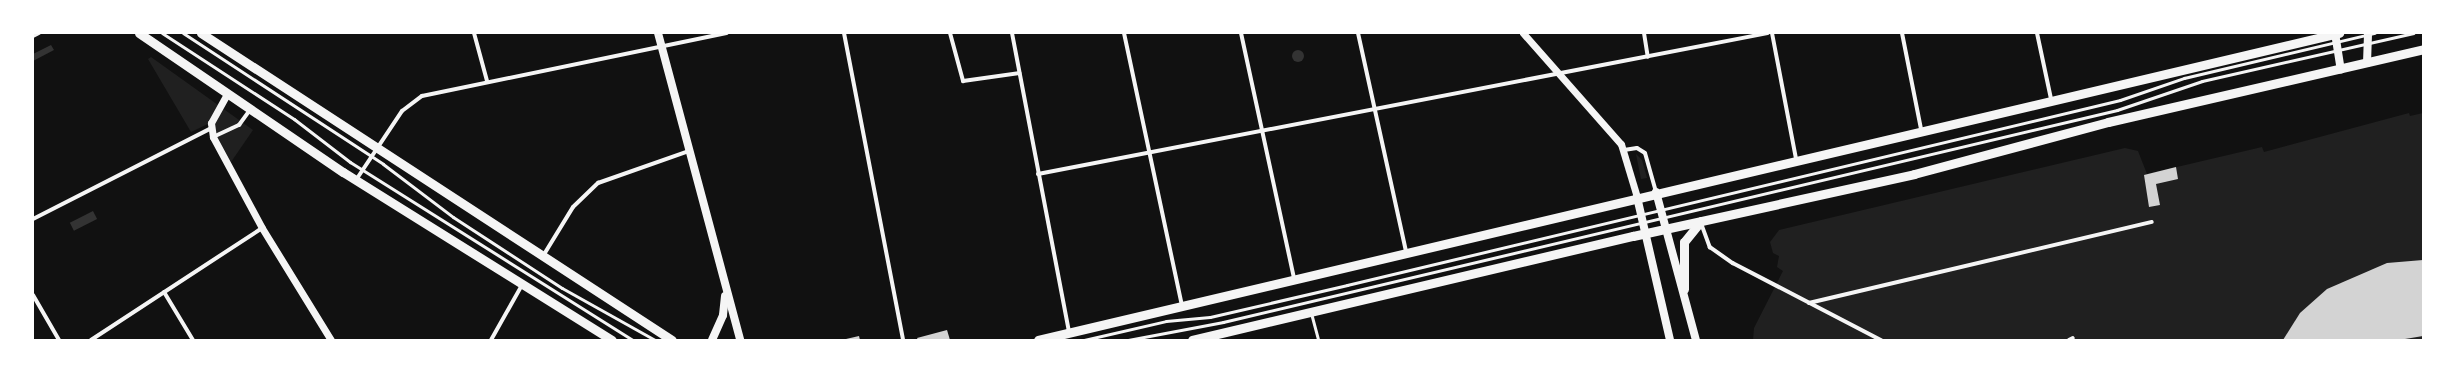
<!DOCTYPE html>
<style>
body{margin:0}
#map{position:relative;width:2456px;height:373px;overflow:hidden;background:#111;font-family:Roboto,sans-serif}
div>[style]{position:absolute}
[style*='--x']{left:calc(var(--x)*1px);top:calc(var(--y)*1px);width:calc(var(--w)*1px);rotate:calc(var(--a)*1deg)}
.green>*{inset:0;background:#202020}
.water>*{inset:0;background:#333;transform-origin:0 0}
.round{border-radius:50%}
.building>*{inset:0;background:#d3d3d3}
.service>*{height:3px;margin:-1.5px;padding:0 1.5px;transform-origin:1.5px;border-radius:1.5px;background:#f5f5f5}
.pedestrian>*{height:3.5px;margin:-1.75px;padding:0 1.75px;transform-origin:1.75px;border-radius:1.75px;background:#f5f5f5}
.minor>*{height:4px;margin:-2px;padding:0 2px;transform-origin:2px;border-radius:2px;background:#f5f5f5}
.tertiary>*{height:7px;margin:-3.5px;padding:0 3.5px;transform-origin:3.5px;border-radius:3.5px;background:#f5f5f5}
.secondary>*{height:8px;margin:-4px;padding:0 4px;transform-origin:4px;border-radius:4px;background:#f5f5f5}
.primary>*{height:9px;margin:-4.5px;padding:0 4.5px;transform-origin:4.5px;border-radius:4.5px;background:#f5f5f5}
span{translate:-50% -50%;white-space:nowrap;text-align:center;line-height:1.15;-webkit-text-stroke:3px #fff;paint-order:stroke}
.frame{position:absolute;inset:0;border:34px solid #fff;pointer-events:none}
</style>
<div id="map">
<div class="green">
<i style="clip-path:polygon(151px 57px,253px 130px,231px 162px,210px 123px,191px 132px,148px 59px)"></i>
<i style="clip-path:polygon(2409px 113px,2410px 116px,2423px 113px,2423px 340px,1753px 340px,1754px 328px,1783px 271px,1777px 267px,1779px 256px,1773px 253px,1770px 242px,1779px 230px,2125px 148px,2138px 151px,2147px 174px,2262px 147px,2264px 152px)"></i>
<i style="clip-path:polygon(1636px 154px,1642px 160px,1647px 178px,1641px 179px)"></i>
</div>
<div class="water">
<i style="clip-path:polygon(51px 45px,54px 50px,33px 61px,33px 54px)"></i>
<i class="round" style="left:1292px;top:50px;width:12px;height:12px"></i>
<i style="left:93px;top:211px;width:9px;height:26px;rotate:63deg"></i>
</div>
<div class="building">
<i style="clip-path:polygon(2176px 167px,2178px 179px,2156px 184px,2160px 205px,2149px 207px,2144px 175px)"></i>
<i style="clip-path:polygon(2423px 260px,2423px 336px,2399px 340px,2283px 340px,2300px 313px,2327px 289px,2387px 263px)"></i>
<i style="clip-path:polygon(947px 330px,950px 340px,918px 340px,917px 338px)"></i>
<i style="clip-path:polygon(859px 336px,860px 340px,847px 340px,846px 339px)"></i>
</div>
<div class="service">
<i style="--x:162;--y:33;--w:158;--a:33.1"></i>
<i style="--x:294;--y:119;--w:71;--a:37.5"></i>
<i style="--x:350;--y:162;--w:334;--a:32.2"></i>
<i style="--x:183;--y:33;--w:239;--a:33.2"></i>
<i style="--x:383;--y:164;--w:88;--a:37.1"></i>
<i style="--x:453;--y:217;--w:130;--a:33.1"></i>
<i style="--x:562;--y:288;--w:107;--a:29.2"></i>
<i style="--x:1311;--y:313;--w:28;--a:75"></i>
<i style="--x:1084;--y:340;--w:84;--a:-13"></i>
<i style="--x:1166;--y:321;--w:44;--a:-5.2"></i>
<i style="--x:1210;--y:317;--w:141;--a:-13.1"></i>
<i style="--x:1347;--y:285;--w:795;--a:-13.46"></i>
<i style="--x:2120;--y:100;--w:68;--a:-19"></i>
<i style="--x:2184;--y:78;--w:196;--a:-13.3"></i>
<i style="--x:1128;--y:340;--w:97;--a:-10.7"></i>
<i style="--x:1223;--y:322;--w:919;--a:-13.34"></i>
<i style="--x:2117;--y:110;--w:90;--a:-18.8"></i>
<i style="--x:2202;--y:81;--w:217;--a:-12.8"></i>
</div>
<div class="pedestrian">
<i style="--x:1701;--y:222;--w:27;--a:70"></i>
<i style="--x:1710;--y:247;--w:28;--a:35"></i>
<i style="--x:1733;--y:263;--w:167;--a:27.5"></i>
<i style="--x:1809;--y:303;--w:352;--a:-13.3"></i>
<i style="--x:2069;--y:340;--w:4;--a:-27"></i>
</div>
<div class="minor">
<i style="--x:474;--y:33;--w:50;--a:74.8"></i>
<i style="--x:844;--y:33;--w:313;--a:79.1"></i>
<i style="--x:950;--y:33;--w:50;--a:74.8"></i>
<i style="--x:963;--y:81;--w:57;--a:-8.1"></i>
<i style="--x:1012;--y:33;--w:304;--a:79.2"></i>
<i style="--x:1124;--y:33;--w:278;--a:78"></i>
<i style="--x:1241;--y:33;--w:252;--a:77.8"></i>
<i style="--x:1358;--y:33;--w:224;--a:77.6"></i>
<i style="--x:1644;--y:33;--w:24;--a:81"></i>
<i style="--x:1772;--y:33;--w:128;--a:79.2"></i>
<i style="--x:1902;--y:33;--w:98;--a:78.8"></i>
<i style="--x:2037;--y:33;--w:67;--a:78"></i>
<i style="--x:33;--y:36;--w:7;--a:-27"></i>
<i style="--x:213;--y:137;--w:29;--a:-25"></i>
<i style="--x:239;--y:125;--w:19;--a:-54"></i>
<i style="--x:1624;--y:150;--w:13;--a:-9"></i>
<i style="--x:1637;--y:148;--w:9;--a:32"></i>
<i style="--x:1645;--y:153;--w:41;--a:74.2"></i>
<i style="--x:1038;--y:174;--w:743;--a:-10.93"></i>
<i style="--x:356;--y:180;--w:83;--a:-56.3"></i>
<i style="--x:402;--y:111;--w:25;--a:-37"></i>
<i style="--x:422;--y:96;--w:311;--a:-11.7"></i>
<i style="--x:33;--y:219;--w:199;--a:-27"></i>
<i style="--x:543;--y:256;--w:57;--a:-58.5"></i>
<i style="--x:573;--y:207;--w:35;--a:-44"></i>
<i style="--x:598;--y:183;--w:96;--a:-19.4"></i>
<i style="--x:164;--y:292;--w:56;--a:58.9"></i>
<i style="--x:33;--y:295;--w:52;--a:60"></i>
<i style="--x:91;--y:340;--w:204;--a:-33.2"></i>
<i style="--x:491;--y:340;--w:63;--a:-60.6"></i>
</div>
<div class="tertiary">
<i style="--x:1523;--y:33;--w:148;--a:48.6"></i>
<i style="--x:1621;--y:144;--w:55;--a:73.2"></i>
<i style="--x:227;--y:94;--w:33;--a:119"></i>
<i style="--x:211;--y:123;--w:14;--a:82"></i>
<i style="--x:213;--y:137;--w:103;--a:61.7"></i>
<i style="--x:262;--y:228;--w:132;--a:58.4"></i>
</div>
<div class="secondary">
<i style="--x:658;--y:33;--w:318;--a:75"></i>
<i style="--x:2335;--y:33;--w:37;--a:81"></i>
<i style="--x:2367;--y:63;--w:30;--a:-88"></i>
<i style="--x:1656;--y:192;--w:153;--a:74.9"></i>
<i style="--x:1637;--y:197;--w:147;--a:77"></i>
<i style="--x:712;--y:340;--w:27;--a:-66"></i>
<i style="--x:723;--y:315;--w:19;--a:-84"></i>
</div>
<div class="primary">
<i style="--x:139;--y:33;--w:247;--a:34.3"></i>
<i style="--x:343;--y:172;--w:317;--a:32"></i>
<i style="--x:201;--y:33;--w:562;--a:33.1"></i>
<i style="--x:1684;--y:289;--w:47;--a:-90"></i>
<i style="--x:1684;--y:242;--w:27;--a:-51"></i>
<i style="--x:1038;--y:340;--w:1337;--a:-13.28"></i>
<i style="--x:1192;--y:340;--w:453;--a:-13.3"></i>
<i style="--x:1633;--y:236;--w:288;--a:-12.4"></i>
<i style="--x:1914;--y:174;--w:201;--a:-15"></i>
<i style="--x:2108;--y:122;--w:323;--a:-13"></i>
</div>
<div class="frame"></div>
</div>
